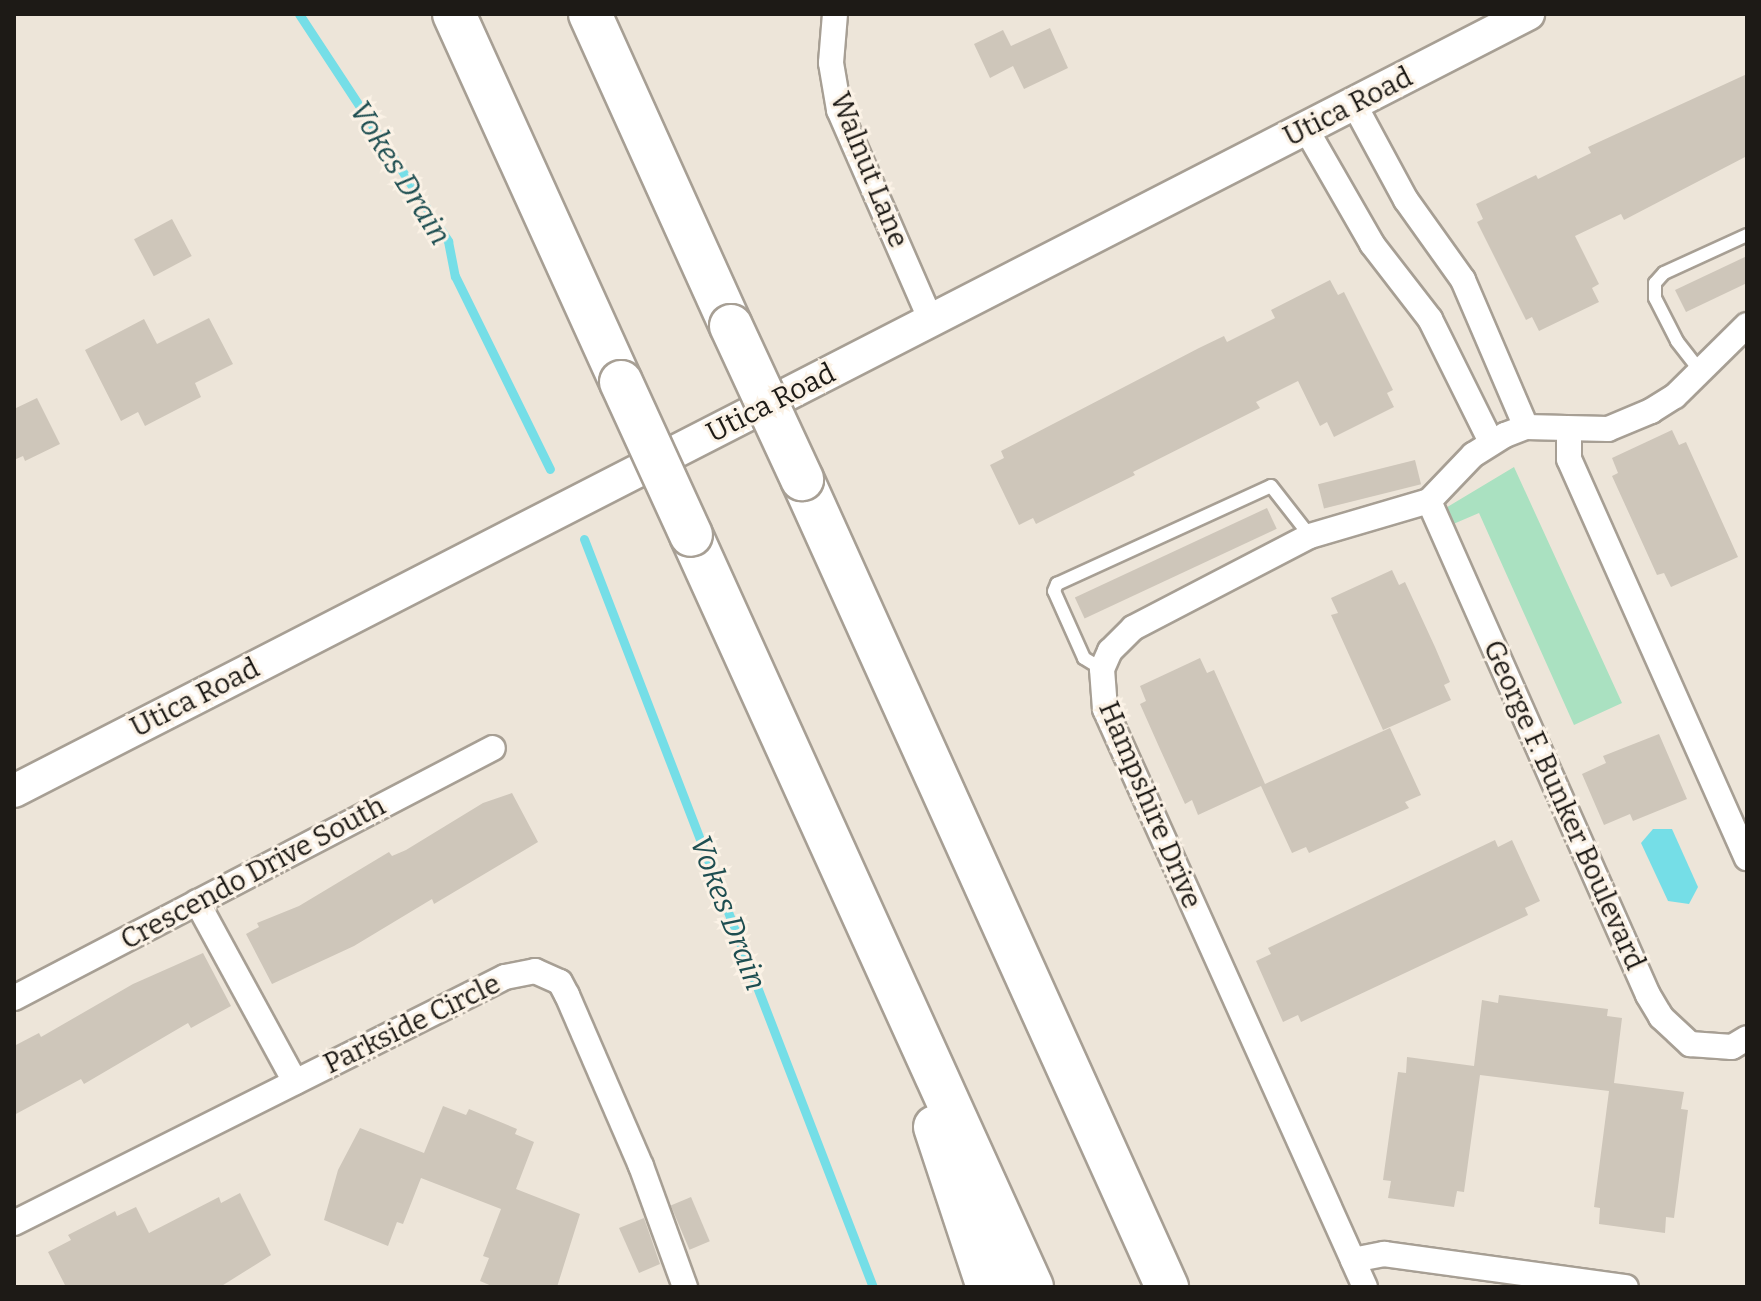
<!DOCTYPE html>
<style>
body{margin:0}
#map{position:relative;width:1761px;height:1301px;overflow:hidden;background:#ede5d9;font-family:Bitter,serif}
div>[style]{position:absolute}
[style*='--x']{left:calc(var(--x)*1px);top:calc(var(--y)*1px);width:calc(var(--w)*1px);rotate:calc(var(--a)*1deg)}
.green>*{inset:0;background:#aae1c1}
.water>*{inset:0;background:#75dee7}
.stream>*{height:9px;margin:-4.5px;padding:0 4.5px;transform-origin:4.5px;border-radius:4.5px;background:#75dee7}
.building>*{inset:0;background:#cec6ba;transform-origin:0 0}
.roads{filter:drop-shadow(2px 0 #a79f94) drop-shadow(-2px 0 #a79f94) drop-shadow(0 2px #a79f94) drop-shadow(0 -2px #a79f94)}
.lane>*{height:12px;margin:-6px;padding:0 6px;transform-origin:6px;border-radius:6px;background:#fff}
.street>*{height:24px;margin:-12px;padding:0 12px;transform-origin:12px;border-radius:12px;background:#fff}
.secondary>*{height:32px;margin:-16px;padding:0 16px;transform-origin:16px;border-radius:16px;background:#fff}
.highway>*{height:42px;margin:-21px;padding:0 21px;transform-origin:21px;border-radius:21px;background:#fff}
.bridges{filter:drop-shadow(2px 0 #a79f94) drop-shadow(-2px 0 #a79f94) drop-shadow(0 2px #a79f94) drop-shadow(0 -2px #a79f94)}
.highway-bridge>*{height:42px;margin:-21px;padding:0 21px;transform-origin:21px;border-radius:21px;background:#fff}
span{translate:-50% -50%;white-space:nowrap;text-align:center;line-height:1.15;-webkit-text-stroke:6px #fbf2e6;paint-order:stroke}
.street-label{font-size:28px;color:#1d1a16}
.water-label{font-size:30px;color:#1e4e51;font-style:italic}
.frame{position:absolute;inset:0;border:16px solid #1d1a16;pointer-events:none}
</style>
<div id="map">
<div class="green">
<i style="clip-path:polygon(1514px 467px,1622px 703px,1574px 725px,1479px 513px,1451px 525px,1444px 509px)"></i>
</div>
<div class="water">
<i style="clip-path:polygon(1653px 829px,1672px 829px,1698px 887px,1689px 904px,1668px 901px,1641px 843px)"></i>
</div>
<div class="stream">
<i style="--x:299;--y:14;--w:272;--a:56.7"></i>
<i style="--x:448;--y:241;--w:36;--a:79"></i>
<i style="--x:455;--y:276;--w:215;--a:63.8"></i>
<i style="--x:584;--y:539;--w:802;--a:68.88"></i>
</div>
<div class="building">
<i style="clip-path:polygon(1050px 28px,1068px 68px,1024px 89px,1013px 66px,990px 78px,974px 44px,1003px 30px,1011px 46px)"></i>
<i style="clip-path:polygon(1747px 74px,1747px 156px,1624px 220px,1621px 214px,1575px 236px,1599px 284px,1592px 288px,1599px 302px,1539px 331px,1532px 317px,1526px 320px,1477px 222px,1483px 219px,1476px 204px,1536px 175px,1538px 179px,1591px 153px,1588px 147px)"></i>
<i style="left:172px;top:219px;width:42px;height:43px;rotate:62deg"></i>
<i style="clip-path:polygon(1747px 256px,1747px 283px,1686px 312px,1675px 290px)"></i>
<i style="clip-path:polygon(1330px 280px,1338px 295px,1344px 292px,1393px 390px,1387px 393px,1394px 407px,1334px 437px,1327px 422px,1320px 426px,1298px 381px,1256px 402px,1260px 408px,1133px 472px,1135px 475px,1036px 524px,1033px 518px,1019px 525px,990px 465px,1004px 458px,1001px 451px,1199px 348px,1224px 336px,1227px 342px,1275px 318px,1271px 310px)"></i>
<i style="clip-path:polygon(209px 318px,233px 364px,195px 383px,201px 397px,145px 426px,138px 412px,121px 421px,85px 350px,144px 319px,157px 344px)"></i>
<i style="clip-path:polygon(37px 398px,60px 444px,25px 461px,23px 456px,14px 460px,14px 409px)"></i>
<i style="clip-path:polygon(1672px 430px,1679px 445px,1686px 442px,1738px 557px,1671px 587px,1664px 573px,1657px 575px,1612px 476px,1618px 473px,1612px 458px)"></i>
<i style="left:1415px;top:460px;width:25px;height:100px;rotate:76deg"></i>
<i style="left:1267px;top:508px;width:23px;height:212px;rotate:65deg"></i>
<i style="clip-path:polygon(1392px 570px,1399px 585px,1405px 582px,1435px 647px,1450px 682px,1444px 685px,1451px 700px,1383px 730px,1331px 615px,1338px 613px,1331px 598px)"></i>
<i style="clip-path:polygon(1200px 658px,1207px 673px,1214px 670px,1265px 784px,1390px 728px,1421px 795px,1405px 802px,1409px 808px,1309px 853px,1306px 847px,1292px 853px,1261px 786px,1198px 815px,1192px 800px,1185px 804px,1160px 749px,1140px 704px,1146px 701px,1140px 686px)"></i>
<i style="clip-path:polygon(1659px 734px,1687px 799px,1633px 821px,1630px 814px,1604px 825px,1582px 774px,1606px 763px,1603px 756px)"></i>
<i style="clip-path:polygon(512px 793px,538px 842px,434px 904px,432px 899px,354px 946px,272px 984px,246px 934px,259px 927px,257px 923px,299px 906px,389px 852px,392px 856px,406px 850px,483px 803px)"></i>
<i style="clip-path:polygon(1495px 840px,1498px 847px,1512px 840px,1540px 901px,1525px 908px,1528px 915px,1301px 1022px,1298px 1015px,1283px 1022px,1256px 961px,1271px 954px,1268px 948px)"></i>
<i style="clip-path:polygon(203px 953px,231px 1006px,191px 1028px,188px 1023px,84px 1084px,81px 1079px,14px 1115px,14px 1046px,39px 1033px,41px 1037px,133px 984px)"></i>
<i style="clip-path:polygon(1499px 995px,1608px 1009px,1607px 1016px,1622px 1018px,1614px 1083px,1684px 1092px,1681px 1109px,1688px 1110px,1674px 1218px,1666px 1217px,1665px 1233px,1599px 1224px,1600px 1208px,1594px 1207px,1609px 1091px,1559px 1085px,1480px 1075px,1464px 1192px,1457px 1191px,1454px 1207px,1388px 1198px,1391px 1181px,1383px 1180px,1398px 1072px,1406px 1073px,1407px 1057px,1474px 1066px,1482px 1000px,1498px 1003px)"></i>
<i style="clip-path:polygon(443px 1106px,466px 1115px,469px 1109px,517px 1129px,515px 1134px,534px 1142px,516px 1189px,580px 1214px,557px 1287px,494px 1287px,480px 1281px,489px 1258px,483px 1256px,501px 1209px,421px 1178px,403px 1224px,397px 1222px,388px 1246px,324px 1220px,338px 1170px,360px 1128px,424px 1153px)"></i>
<i style="clip-path:polygon(240px 1193px,271px 1255px,220px 1287px,66px 1287px,48px 1252px,71px 1240px,68px 1235px,115px 1211px,117px 1216px,136px 1207px,149px 1233px,219px 1197px,221px 1203px)"></i>
<i style="left:691px;top:1197px;width:48px;height:22px;rotate:67deg"></i>
<i style="clip-path:polygon(644px 1218px,660px 1264px,639px 1273px,619px 1228px)"></i>
</div>
<div class="roads">
<div class="lane">
<i style="--x:1701;--y:372;--w:39;--a:-128"></i>
<i style="--x:1677;--y:341;--w:48;--a:-117.1"></i>
<i style="--x:1655;--y:298;--w:15;--a:-90"></i>
<i style="--x:1655;--y:283;--w:13;--a:-48"></i>
<i style="--x:1664;--y:273;--w:91;--a:-24.6"></i>
<i style="--x:1102;--y:669;--w:21;--a:-149"></i>
<i style="--x:1084;--y:658;--w:73;--a:-114.1"></i>
<i style="--x:1054;--y:591;--w:8;--a:-67"></i>
<i style="--x:1057;--y:584;--w:235;--a:-24.6"></i>
<i style="--x:1271;--y:486;--w:63;--a:52"></i>
</div>
<div class="street">
<i style="--x:835;--y:14;--w:49;--a:94.7"></i>
<i style="--x:831;--y:63;--w:48;--a:80.3"></i>
<i style="--x:839;--y:110;--w:230;--a:66.4"></i>
<i style="--x:1354;--y:104;--w:109;--a:61.6"></i>
<i style="--x:1406;--y:200;--w:98;--a:54.5"></i>
<i style="--x:1463;--y:280;--w:160;--a:66.8"></i>
<i style="--x:1306;--y:129;--w:133;--a:60.1"></i>
<i style="--x:1372;--y:244;--w:95;--a:52.3"></i>
<i style="--x:1430;--y:319;--w:137;--a:63.6"></i>
<i style="--x:1569;--y:430;--w:29;--a:90"></i>
<i style="--x:1569;--y:459;--w:437;--a:66"></i>
<i style="--x:1429;--y:501;--w:540;--a:66.09"></i>
<i style="--x:1648;--y:995;--w:26;--a:59"></i>
<i style="--x:1661;--y:1017;--w:40;--a:43"></i>
<i style="--x:1690;--y:1044;--w:42;--a:4.1"></i>
<i style="--x:1732;--y:1047;--w:17;--a:-31"></i>
<i style="--x:197;--y:902;--w:205;--a:61.4"></i>
<i style="--x:14;--y:998;--w:540;--a:-27.56"></i>
<i style="--x:14;--y:1223;--w:549;--a:-26.61"></i>
<i style="--x:505;--y:977;--w:31;--a:-11"></i>
<i style="--x:535;--y:971;--w:27;--a:24"></i>
<i style="--x:560;--y:982;--w:15;--a:62"></i>
<i style="--x:567;--y:995;--w:186;--a:66.6"></i>
<i style="--x:641;--y:1166;--w:129;--a:70"></i>
<i style="--x:1353;--y:1260;--w:32;--a:-11"></i>
<i style="--x:1384;--y:1254;--w:244;--a:7.8"></i>
<i style="--x:1365;--y:1287;--w:634;--a:-114.22"></i>
<i style="--x:1105;--y:709;--w:40;--a:-94.3"></i>
<i style="--x:1102;--y:669;--w:20;--a:-66"></i>
<i style="--x:1110;--y:651;--w:33;--a:-45"></i>
<i style="--x:1133;--y:628;--w:199;--a:-27.5"></i>
<i style="--x:1310;--y:536;--w:124;--a:-16.4"></i>
<i style="--x:1429;--y:501;--w:64;--a:-46.3"></i>
<i style="--x:1473;--y:455;--w:38;--a:-32"></i>
<i style="--x:1505;--y:435;--w:22;--a:-21"></i>
<i style="--x:1526;--y:427;--w:82;--a:1.4"></i>
<i style="--x:1608;--y:429;--w:47;--a:-22.7"></i>
<i style="--x:1651;--y:411;--w:28;--a:-32"></i>
<i style="--x:1675;--y:396;--w:101;--a:-44.6"></i>
</div>
<div class="secondary">
<i style="--x:14;--y:791;--w:1702;--a:-27.17"></i>
</div>
<div class="highway">
<i style="--x:454;--y:14;--w:404;--a:65.6"></i>
<i style="--x:590;--y:14;--w:342;--a:65.7"></i>
<i style="--x:802;--y:479;--w:887;--a:65.69"></i>
<i style="--x:691;--y:535;--w:826;--a:65.61"></i>
<i style="--x:935;--y:1127;--w:169;--a:71.7"></i>
</div>
</div>
<div class="bridges">
<div class="highway-bridge">
<i style="--x:731;--y:326;--w:169;--a:65.1"></i>
<i style="--x:621;--y:382;--w:168;--a:65.4"></i>
</div>
</div>
<div class="street-label">
<span style="left:1348px;top:107px;rotate:-27deg">Utica Road</span>
<span style="left:869px;top:170px;rotate:68deg">Walnut Lane</span>
<span style="left:771px;top:403px;rotate:-27deg">Utica Road</span>
<span style="left:195px;top:698px;rotate:-27deg">Utica Road</span>
<span style="left:1150px;top:805px;rotate:67deg">Hampshire Drive</span>
<span style="left:1564px;top:805px;rotate:66deg">George F. Bunker Boulevard</span>
<span style="left:253px;top:873px;rotate:-28deg">Crescendo Drive South</span>
<span style="left:412px;top:1024px;rotate:-26deg">Parkside Circle</span>
</div>
<div class="water-label">
<span style="left:400px;top:173px;rotate:58deg">Vokes Drain</span>
<span style="left:728px;top:913px;rotate:69deg">Vokes Drain</span>
</div>
<div class="frame"></div>
</div>
